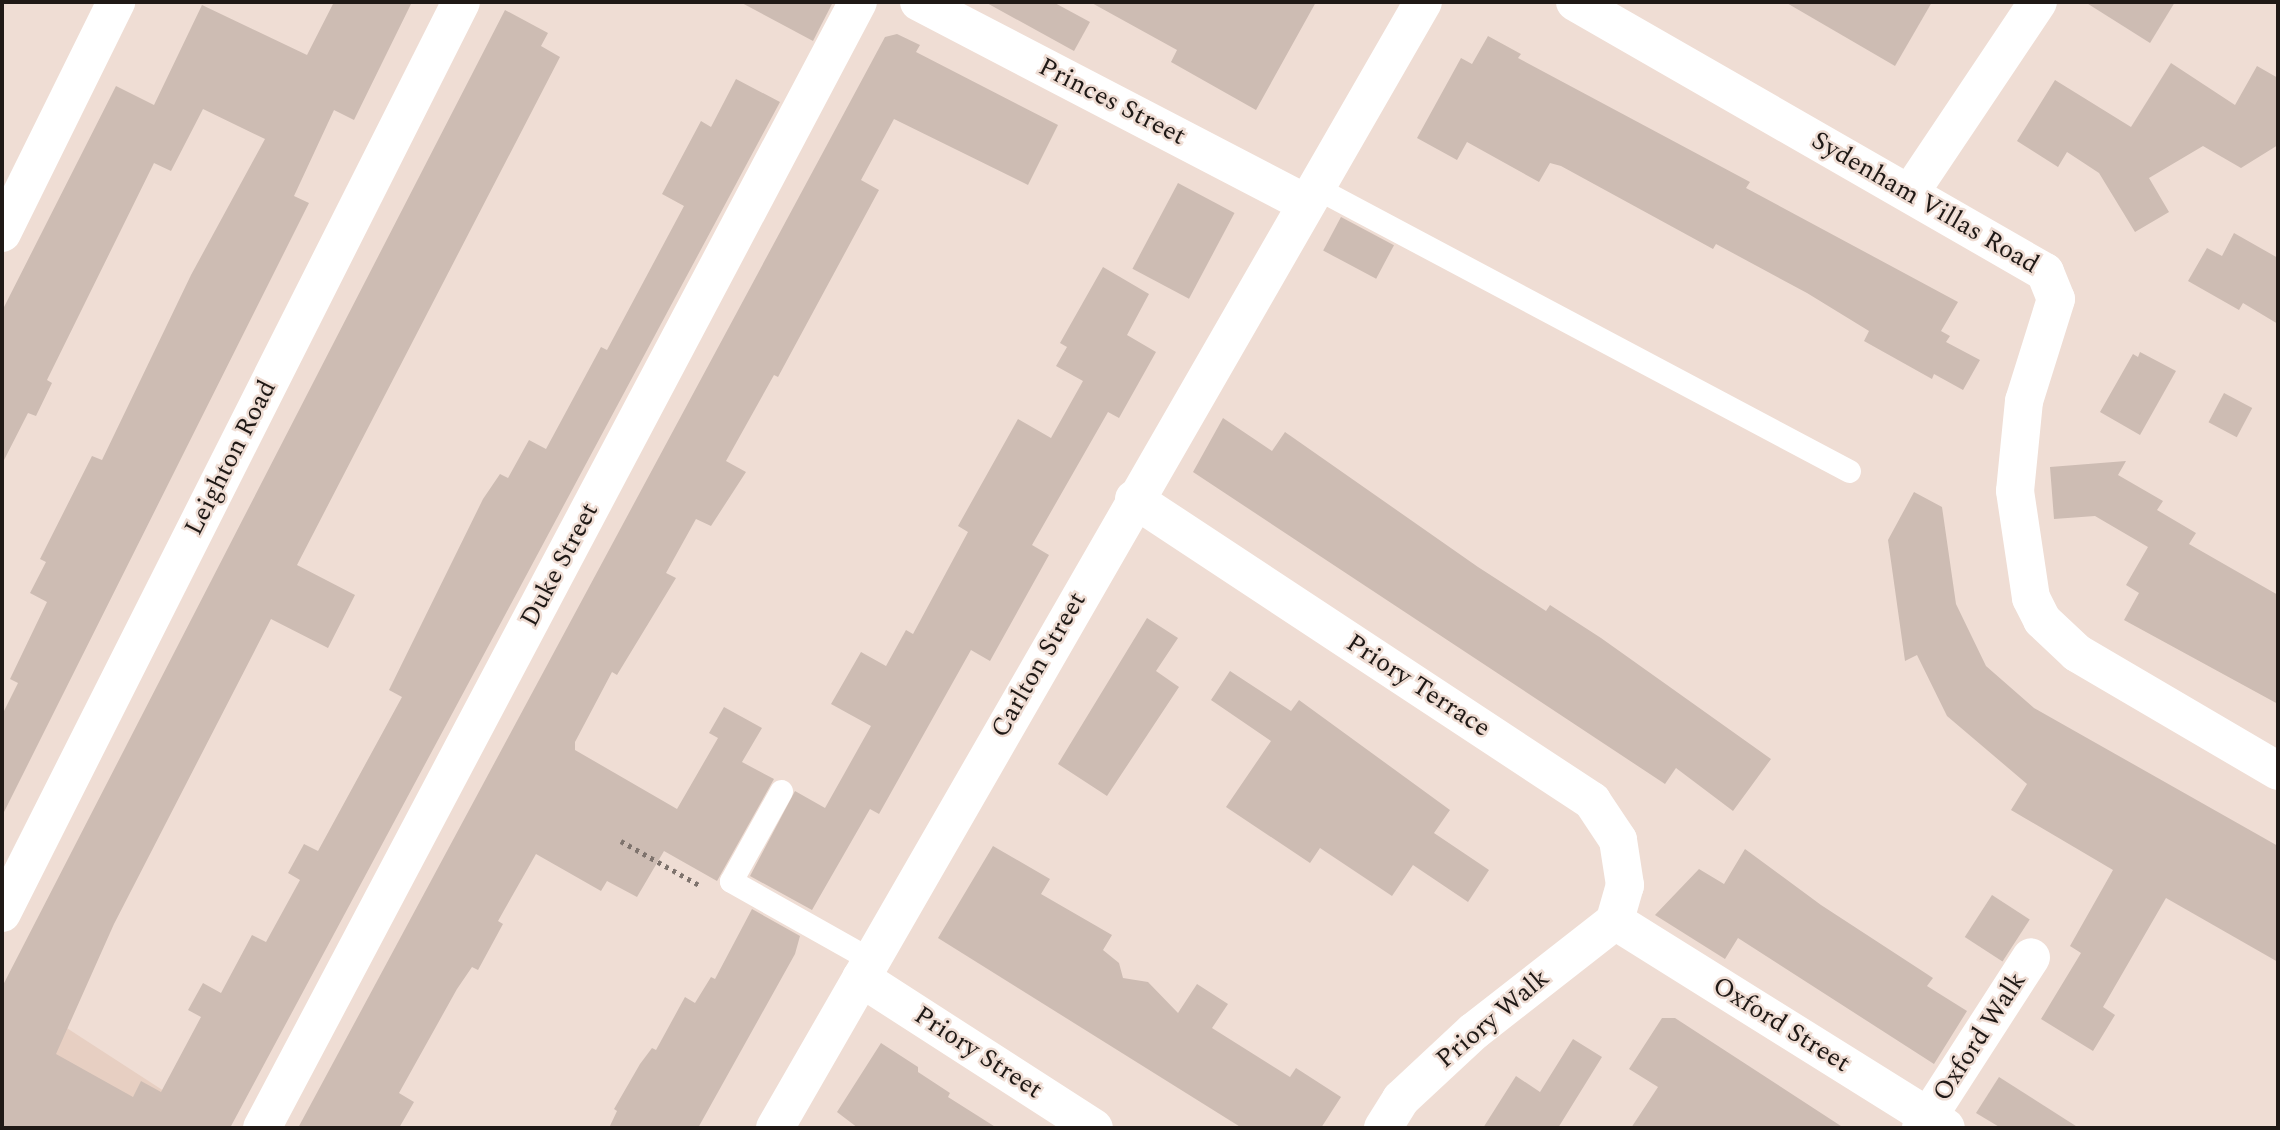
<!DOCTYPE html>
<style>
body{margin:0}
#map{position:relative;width:2280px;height:1130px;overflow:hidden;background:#efddd4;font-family:Spectral,serif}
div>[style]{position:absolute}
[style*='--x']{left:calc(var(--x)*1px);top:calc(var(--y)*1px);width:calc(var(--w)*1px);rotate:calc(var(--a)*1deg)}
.built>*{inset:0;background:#e7cfc2}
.building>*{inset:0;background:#cdbcb3;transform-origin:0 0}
.path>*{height:4.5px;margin-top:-2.25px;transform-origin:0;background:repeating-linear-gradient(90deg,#7e736d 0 3.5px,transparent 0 8.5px)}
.lane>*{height:23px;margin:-11.5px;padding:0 11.5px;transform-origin:11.5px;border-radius:11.5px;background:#fff}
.street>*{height:38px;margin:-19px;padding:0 19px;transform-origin:19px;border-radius:19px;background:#fff}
span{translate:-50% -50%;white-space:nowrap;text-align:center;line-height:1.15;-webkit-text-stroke:5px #efddd4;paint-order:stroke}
.street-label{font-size:26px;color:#1f1916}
.frame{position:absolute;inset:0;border:4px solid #1f1916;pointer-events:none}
</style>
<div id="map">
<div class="built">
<i style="clip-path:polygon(2px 986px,221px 1128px,2px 1128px)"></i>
</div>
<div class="building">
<i style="clip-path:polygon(334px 2px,412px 2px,354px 120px,334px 110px,294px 196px,309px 203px,2px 816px,2px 715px,18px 683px,10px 679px,47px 602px,30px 593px,46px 562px,40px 559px,92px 456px,102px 460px,191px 275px,265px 139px,203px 109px,171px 171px,154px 163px,47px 380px,52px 383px,36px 416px,28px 413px,2px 464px,2px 311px,116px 86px,154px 105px,202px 5px,307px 55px)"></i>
<i style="clip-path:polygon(740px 2px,833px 2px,813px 41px)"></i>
<i style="clip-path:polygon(985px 2px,1053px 2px,1090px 22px,1074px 51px)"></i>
<i style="clip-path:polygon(1090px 2px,1316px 2px,1256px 110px,1171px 62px,1177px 50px)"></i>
<i style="clip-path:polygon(1785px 2px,1932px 2px,1895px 66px)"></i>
<i style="clip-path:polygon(2085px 2px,2175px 2px,2150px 43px)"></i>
<i style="clip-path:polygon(505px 10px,548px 33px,541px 46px,560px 57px,297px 565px,355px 595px,328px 648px,271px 619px,114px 924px,56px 1054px,133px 1097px,141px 1081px,161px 1092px,201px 1017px,188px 1010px,203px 983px,221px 993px,252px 935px,266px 942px,300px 880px,288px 873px,304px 844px,318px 851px,402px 697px,389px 690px,483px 499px,500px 474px,508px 478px,529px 440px,546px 449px,601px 347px,607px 350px,684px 206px,662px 194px,701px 121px,711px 127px,736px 79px,780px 102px,230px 1128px,2px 1128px,2px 987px)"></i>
<i style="clip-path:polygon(897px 34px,920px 45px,916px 52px,1058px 125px,1028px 185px,894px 119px,861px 180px,879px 190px,778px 377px,774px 375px,726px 461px,746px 472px,711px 526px,696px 519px,666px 573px,676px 578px,617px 675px,612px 672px,575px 742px,575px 750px,677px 809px,718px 738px,709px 733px,724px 707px,762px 728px,742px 762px,774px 779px,717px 881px,664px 851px,637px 897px,607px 881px,601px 891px,536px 854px,498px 921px,503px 924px,478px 970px,472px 967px,457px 989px,399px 1093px,414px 1102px,399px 1128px,298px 1128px,885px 37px)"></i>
<i style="clip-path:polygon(1488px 36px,1521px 54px,1518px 58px,1750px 182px,1746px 188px,1958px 302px,1941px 331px,1950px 336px,1946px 342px,1980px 360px,1963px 390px,1934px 374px,1932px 379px,1864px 341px,1869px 331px,1807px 293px,1716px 244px,1713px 249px,1561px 166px,1550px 163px,1539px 182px,1467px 142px,1457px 160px,1417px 138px,1461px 58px,1472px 64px)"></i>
<i style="clip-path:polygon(2171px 63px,2235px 105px,2257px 66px,2278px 78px,2278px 145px,2241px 168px,2203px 146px,2149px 178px,2169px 212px,2135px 232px,2099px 173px,2067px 152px,2058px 167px,2017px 141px,2055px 80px,2131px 127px)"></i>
<i style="left:1178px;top:183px;width:64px;height:97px;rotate:28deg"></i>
<i style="left:1341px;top:217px;width:60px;height:38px;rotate:28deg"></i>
<i style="clip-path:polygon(2234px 233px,2278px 258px,2278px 324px,2243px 303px,2239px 310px,2188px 281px,2207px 248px,2222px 256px)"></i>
<i style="clip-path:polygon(1103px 267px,1149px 294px,1127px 335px,1156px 352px,1119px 418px,1108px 412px,1032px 545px,1049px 555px,990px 661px,971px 650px,879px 814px,870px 809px,812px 910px,750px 876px,795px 791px,825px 808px,871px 726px,831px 704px,861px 652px,886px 666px,906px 630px,913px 634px,968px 532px,958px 526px,1018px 419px,1051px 438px,1083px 381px,1056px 366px,1067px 347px,1060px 343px)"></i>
<i style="clip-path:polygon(2140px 352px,2176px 371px,2140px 435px,2100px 412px,2133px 354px,2138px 357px)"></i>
<i style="left:2224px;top:393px;width:32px;height:33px;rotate:28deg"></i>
<i style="clip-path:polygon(1223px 418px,1272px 451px,1285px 432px,1478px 567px,1546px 611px,1550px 605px,1601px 638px,1771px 759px,1733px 811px,1676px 768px,1665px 784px,1193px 472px)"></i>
<i style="clip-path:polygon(2126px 461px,2118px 475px,2163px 501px,2157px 510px,2196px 533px,2189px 544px,2278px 595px,2278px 704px,2124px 620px,2139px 593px,2126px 585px,2148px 547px,2095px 516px,2054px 519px,2050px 467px)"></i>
<i style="clip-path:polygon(1914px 492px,1942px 507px,1956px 604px,1986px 666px,2034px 708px,2278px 846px,2278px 962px,2166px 898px,2103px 1007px,2115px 1015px,2093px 1051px,2041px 1019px,2081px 953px,2070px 946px,2113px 870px,2011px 810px,2027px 784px,1947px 716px,1917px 655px,1905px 661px,1888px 540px)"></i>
<i style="clip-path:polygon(1147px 618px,1178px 638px,1156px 671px,1179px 687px,1107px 796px,1058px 764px)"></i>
<i style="clip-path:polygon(1230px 671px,1291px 711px,1299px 700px,1450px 810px,1434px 833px,1489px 870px,1468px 902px,1413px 865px,1392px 896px,1320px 848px,1310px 863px,1226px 807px,1271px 741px,1211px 700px)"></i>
<i style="clip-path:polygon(993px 846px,1050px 879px,1041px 894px,1112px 935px,1103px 950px,1119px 963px,1123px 978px,1148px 982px,1178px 1013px,1197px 984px,1228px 1004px,1212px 1028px,1290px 1077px,1296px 1068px,1341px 1097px,1321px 1128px,1242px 1128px,938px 938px)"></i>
<i style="clip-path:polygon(1745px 849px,1821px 905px,1933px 978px,1927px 986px,1967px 1011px,1934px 1064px,1738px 938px,1725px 959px,1655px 915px,1699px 869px,1724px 884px)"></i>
<i style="left:1992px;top:895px;width:45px;height:50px;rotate:33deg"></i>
<i style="clip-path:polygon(752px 909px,800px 936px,795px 954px,698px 1128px,609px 1128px,617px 1111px,614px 1109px,640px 1064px,652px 1048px,656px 1050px,685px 997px,695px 1003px,711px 977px,715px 979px)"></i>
<i style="clip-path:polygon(1662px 1018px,1675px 1018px,1844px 1128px,1631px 1128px,1658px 1087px,1629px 1069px)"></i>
<i style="clip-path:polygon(1573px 1039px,1602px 1057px,1558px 1128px,1483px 1128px,1516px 1076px,1540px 1092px)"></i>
<i style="clip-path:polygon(881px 1043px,918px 1067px,918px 1072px,950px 1093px,948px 1097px,997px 1128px,858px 1128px,837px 1112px)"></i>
<i style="clip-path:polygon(1999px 1077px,2079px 1128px,2001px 1128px,1976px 1113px)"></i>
</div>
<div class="path">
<i style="--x:621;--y:841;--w:92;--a:29.4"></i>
</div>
<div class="lane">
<i style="--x:1313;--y:186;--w:607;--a:28"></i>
<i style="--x:781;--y:791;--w:103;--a:119.1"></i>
<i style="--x:731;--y:881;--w:161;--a:29.4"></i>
</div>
<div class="street">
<i style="--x:919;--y:2;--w:434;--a:27.5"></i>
<i style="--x:1575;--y:2;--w:542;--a:29.88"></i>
<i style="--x:2045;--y:272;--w:29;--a:68"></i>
<i style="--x:2056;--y:299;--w:107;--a:107.4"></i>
<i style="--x:2024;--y:401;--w:90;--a:95.7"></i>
<i style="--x:2015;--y:491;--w:108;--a:81.5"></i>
<i style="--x:2031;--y:598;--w:25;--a:63"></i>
<i style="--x:2042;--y:620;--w:48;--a:43.3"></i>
<i style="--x:2077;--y:653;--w:233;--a:30.4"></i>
<i style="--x:1910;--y:193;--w:230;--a:-56.2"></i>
<i style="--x:2;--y:233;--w:258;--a:-63.7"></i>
<i style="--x:1134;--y:499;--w:549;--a:33.4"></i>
<i style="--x:1592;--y:801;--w:47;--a:56.3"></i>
<i style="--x:1618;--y:840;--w:46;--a:81.2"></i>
<i style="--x:1625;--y:885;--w:37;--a:106"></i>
<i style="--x:1615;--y:921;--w:179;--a:142"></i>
<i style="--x:1474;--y:1031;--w:100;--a:137"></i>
<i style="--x:1401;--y:1099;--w:34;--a:122"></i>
<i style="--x:2;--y:913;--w:1020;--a:-63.26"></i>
<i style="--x:1615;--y:921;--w:390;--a:32"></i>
<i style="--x:861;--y:978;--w:277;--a:32.8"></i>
<i style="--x:262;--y:1128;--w:1274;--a:-62.11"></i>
<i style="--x:775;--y:1128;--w:1299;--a:-60.08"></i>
<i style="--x:1921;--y:1128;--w:203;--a:-57.2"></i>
</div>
<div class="street-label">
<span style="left:1112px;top:102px;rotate:27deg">Princes Street</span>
<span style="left:1925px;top:203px;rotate:30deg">Sydenham Villas Road</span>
<span style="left:231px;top:458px;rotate:-63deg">Leighton Road</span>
<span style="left:560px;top:565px;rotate:-62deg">Duke Street</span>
<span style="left:1039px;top:665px;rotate:-60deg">Carlton Street</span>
<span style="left:1418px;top:686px;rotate:33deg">Priory Terrace</span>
<span style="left:1493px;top:1019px;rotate:-40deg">Priory Walk</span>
<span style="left:1781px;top:1025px;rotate:32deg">Oxford Street</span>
<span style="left:1980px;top:1037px;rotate:-57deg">Oxford Walk</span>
<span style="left:978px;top:1053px;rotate:33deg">Priory Street</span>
</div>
<div class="frame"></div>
</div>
